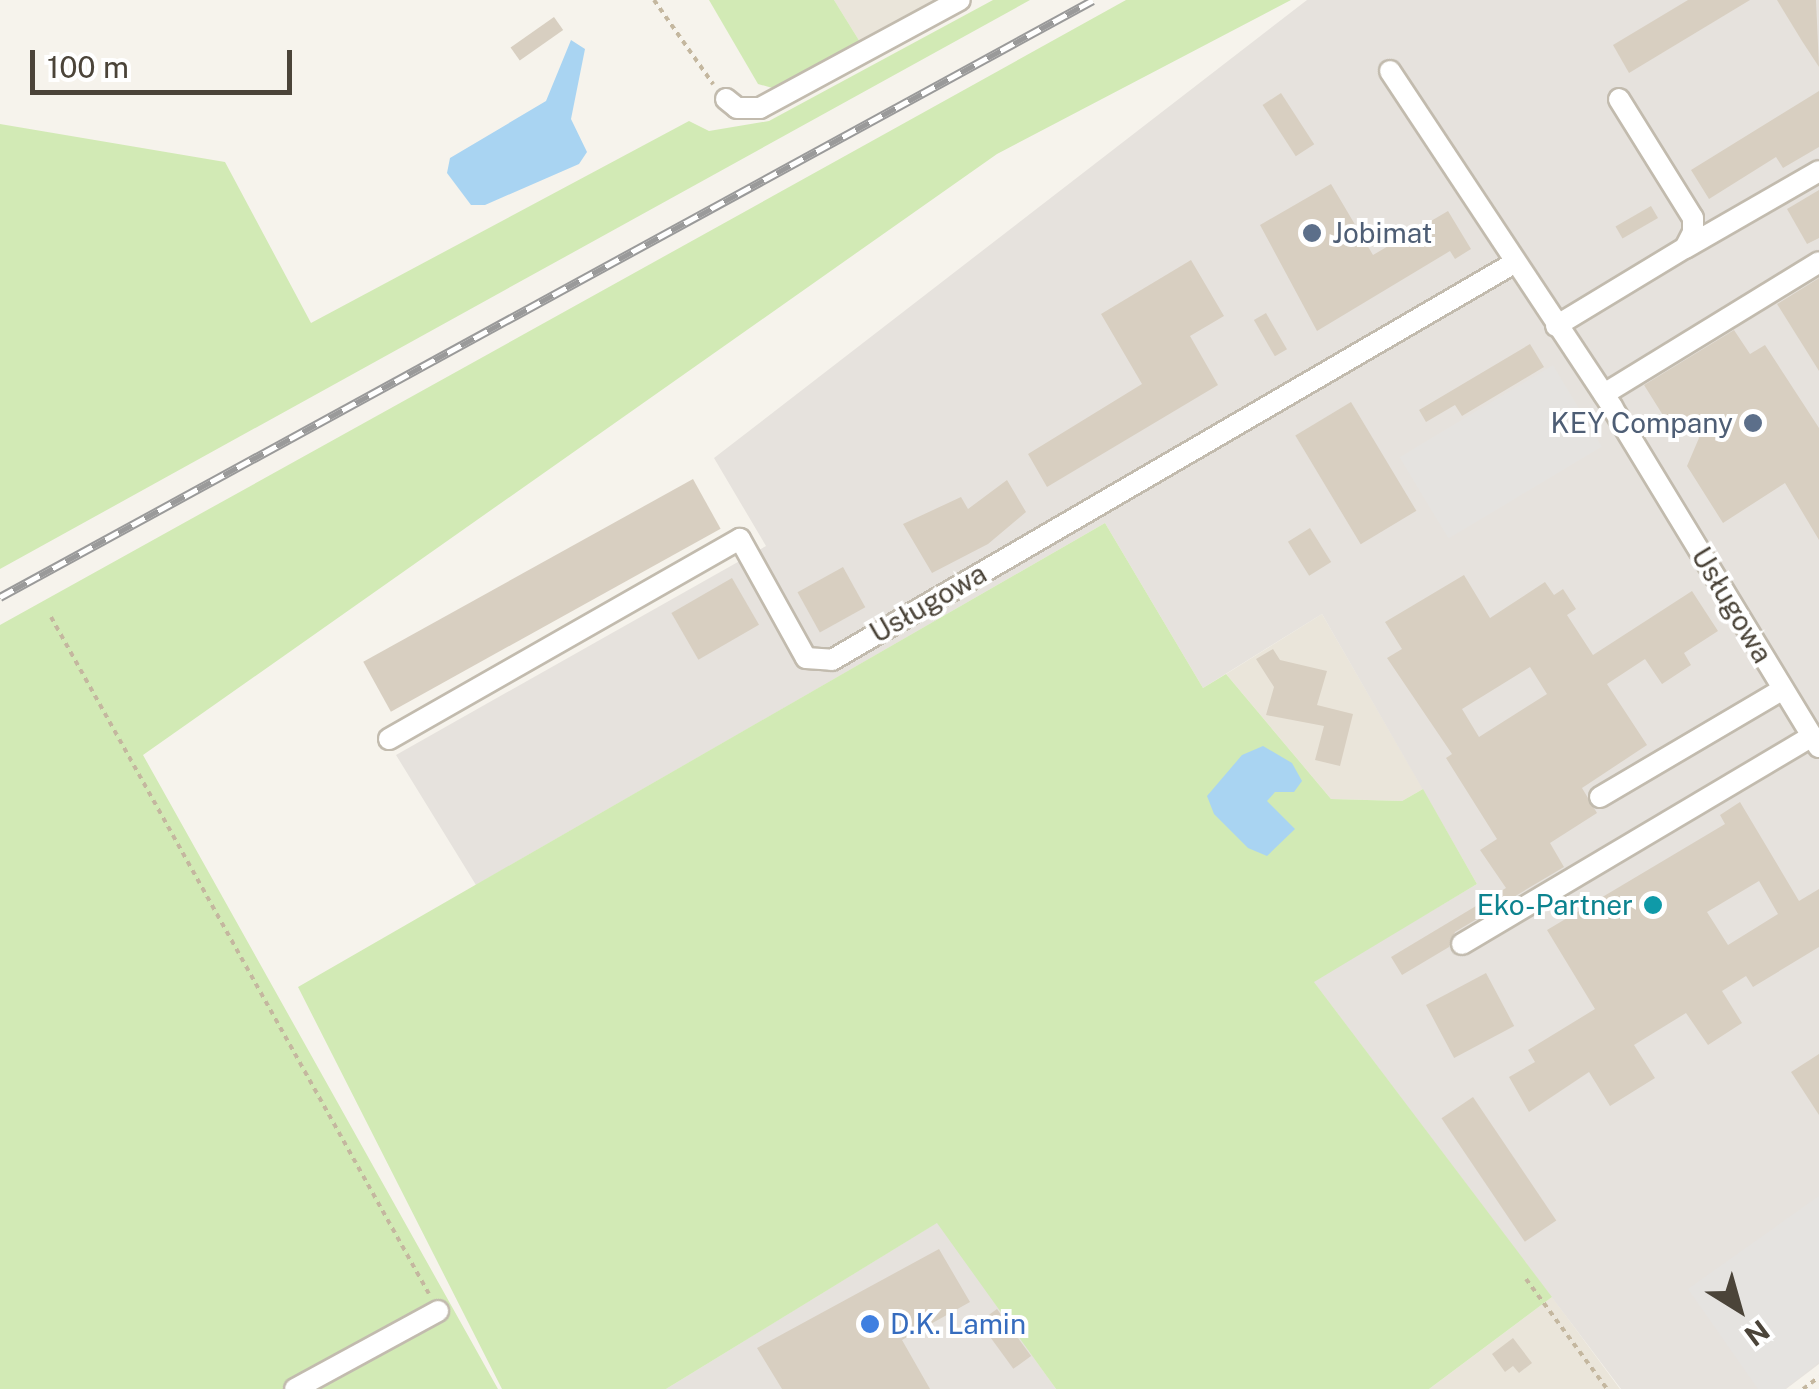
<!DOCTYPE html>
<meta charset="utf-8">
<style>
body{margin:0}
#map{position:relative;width:1819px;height:1389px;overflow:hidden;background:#f6f3ec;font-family:"Public Sans",sans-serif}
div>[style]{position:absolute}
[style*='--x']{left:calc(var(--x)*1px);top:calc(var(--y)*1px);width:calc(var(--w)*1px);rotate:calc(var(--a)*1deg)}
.residential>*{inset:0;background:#eae5da}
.industrial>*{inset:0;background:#e6e2dd}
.green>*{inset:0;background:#d2eab5}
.parking>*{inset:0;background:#e5e3e0;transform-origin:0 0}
.water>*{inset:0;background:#a9d4f2}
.building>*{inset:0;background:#d8cfc1;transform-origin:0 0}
.path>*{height:4px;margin-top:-2px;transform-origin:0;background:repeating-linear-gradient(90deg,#c4b79f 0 5px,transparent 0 10px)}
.roads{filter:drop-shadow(2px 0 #c2bbae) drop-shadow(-2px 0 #c2bbae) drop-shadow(0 2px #c2bbae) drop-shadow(0 -2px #c2bbae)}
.minor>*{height:20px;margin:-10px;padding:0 10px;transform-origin:10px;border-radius:10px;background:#fff}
.rail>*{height:9px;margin-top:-4.5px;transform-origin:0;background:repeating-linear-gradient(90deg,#fff 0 15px,#9a9a9a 0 30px);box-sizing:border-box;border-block:2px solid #9a9a9a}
.dots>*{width:28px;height:28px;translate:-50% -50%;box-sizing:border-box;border:5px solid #fff;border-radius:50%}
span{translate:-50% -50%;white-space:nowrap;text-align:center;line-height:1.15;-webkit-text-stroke:8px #fff;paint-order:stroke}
.service-label{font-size:28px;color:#4e5e75}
.left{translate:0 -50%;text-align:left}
.right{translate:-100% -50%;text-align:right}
.street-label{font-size:28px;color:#4b4439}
.culture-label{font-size:28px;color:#0d838f}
.shop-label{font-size:28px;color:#366cbe}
.north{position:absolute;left:1689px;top:1259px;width:100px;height:100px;-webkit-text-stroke:8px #fff;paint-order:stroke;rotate:143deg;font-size:28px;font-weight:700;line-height:40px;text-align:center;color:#4b4439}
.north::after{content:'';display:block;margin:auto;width:35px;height:45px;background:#4b4439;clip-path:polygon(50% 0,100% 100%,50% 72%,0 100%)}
.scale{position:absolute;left:30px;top:50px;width:262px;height:45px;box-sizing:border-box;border:5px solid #4b4439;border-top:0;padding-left:12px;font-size:30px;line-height:35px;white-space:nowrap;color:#4b4439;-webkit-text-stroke:8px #fff;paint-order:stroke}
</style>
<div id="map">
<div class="residential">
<i style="clip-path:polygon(834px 0,935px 0,860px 42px)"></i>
<i style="clip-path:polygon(1322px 614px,1423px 789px,1402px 801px,1331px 799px,1226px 674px)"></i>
<i style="clip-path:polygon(1552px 1297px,1620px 1389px,1429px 1389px)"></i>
</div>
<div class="industrial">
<i style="clip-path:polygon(1307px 0,1819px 0,1819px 1364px,1786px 1389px,1621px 1389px,1313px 981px,1477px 884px,1322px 614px,1203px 688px,1105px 523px,476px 885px,396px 755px,766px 546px,714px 458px)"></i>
<i style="clip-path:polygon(938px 1222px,1056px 1389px,666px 1389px)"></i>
</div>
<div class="green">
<i style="clip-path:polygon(709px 0,834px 0,860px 42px,776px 89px,758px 84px)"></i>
<i style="clip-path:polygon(993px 0,1030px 0,0 569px,0 124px,225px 162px,311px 323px,689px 121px,709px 131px,769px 121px)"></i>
<i style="clip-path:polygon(1126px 0,1291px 0,997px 154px,143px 755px,498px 1389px,0 1389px,0 625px)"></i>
<i style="clip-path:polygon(1105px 523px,1203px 688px,1226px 674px,1331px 799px,1402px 801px,1423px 789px,1477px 884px,1314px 982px,1552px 1297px,1429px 1389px,1056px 1389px,937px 1223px,666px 1389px,502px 1389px,298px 987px)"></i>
</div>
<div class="parking">
<i style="left:1553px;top:365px;width:95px;height:179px;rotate:59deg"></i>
<i style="clip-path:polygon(1819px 1196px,1819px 1362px,1785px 1389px,1758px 1389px,1688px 1289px)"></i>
</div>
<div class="water">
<i style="clip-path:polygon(571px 40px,585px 49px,571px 119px,587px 152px,579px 164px,485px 205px,471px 205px,447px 173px,450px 158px,546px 101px)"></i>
<i style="clip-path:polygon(1263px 746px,1292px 763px,1302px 781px,1294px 792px,1275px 792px,1267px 801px,1295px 829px,1267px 856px,1248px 848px,1214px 814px,1207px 796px,1242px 755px)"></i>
</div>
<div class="building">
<i style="clip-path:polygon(1688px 0,1750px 0,1629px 73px,1613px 45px)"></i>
<i style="clip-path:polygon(1777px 0,1816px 0,1819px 67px,1802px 41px)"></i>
<i style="left:554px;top:17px;width:16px;height:53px;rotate:55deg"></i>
<i style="clip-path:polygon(1819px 91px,1819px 147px,1783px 168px,1776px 157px,1709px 199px,1691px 170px)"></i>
<i style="left:1281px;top:93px;width:61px;height:22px;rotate:57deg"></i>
<i style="clip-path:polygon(1331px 184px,1373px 255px,1448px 211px,1471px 249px,1455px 259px,1450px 251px,1317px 331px,1260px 225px)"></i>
<i style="clip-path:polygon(1819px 190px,1819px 238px,1807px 244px,1787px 209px)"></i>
<i style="left:1651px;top:206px;width:14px;height:41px;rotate:60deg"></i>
<i style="clip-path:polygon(1191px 260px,1224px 316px,1190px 336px,1218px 385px,1047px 487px,1028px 454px,1142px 384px,1101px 314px)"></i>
<i style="clip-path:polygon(1819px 278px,1819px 371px,1777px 304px)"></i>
<i style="left:1266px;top:313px;width:42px;height:14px;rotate:60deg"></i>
<i style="clip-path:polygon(1734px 330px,1750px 354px,1765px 345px,1819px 428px,1819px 540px,1785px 483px,1723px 523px,1687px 466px,1699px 438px,1687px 418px,1671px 428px,1644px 385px)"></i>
<i style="clip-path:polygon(1530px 344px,1544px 367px,1462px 416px,1455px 405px,1426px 422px,1419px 410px)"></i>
<i style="left:1351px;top:402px;width:127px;height:65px;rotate:59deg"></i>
<i style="left:693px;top:479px;width:57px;height:377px;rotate:61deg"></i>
<i style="clip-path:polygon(1007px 480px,1026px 512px,988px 544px,932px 573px,903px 524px,961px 497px,968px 509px)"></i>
<i style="left:1310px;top:528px;width:40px;height:26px;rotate:58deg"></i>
<i style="left:843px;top:567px;width:46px;height:52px;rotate:61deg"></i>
<i style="clip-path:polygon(evenodd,1464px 575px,1490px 618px,1545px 582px,1554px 595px,1563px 589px,1576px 609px,1567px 615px,1593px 655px,1692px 591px,1718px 631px,1684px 653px,1691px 665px,1662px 684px,1645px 659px,1607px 684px,1647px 745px,1582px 788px,1597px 813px,1550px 843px,1564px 867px,1455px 932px,1449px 947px,1402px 975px,1391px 957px,1506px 888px,1480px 850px,1497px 839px,1446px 758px,1452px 754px,1387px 658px,1402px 649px,1385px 622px,1464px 575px,1530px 667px,1547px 694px,1479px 737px,1462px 709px,1530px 667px)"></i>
<i style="left:732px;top:578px;width:54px;height:70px;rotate:60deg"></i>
<i style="clip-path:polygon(1273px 649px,1280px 660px,1327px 671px,1317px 705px,1353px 714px,1340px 766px,1315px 760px,1324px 726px,1266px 715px,1274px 687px,1256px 659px)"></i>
<i style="clip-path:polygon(evenodd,1740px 802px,1799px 901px,1819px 889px,1819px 947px,1753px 987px,1746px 976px,1722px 991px,1742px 1023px,1708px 1045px,1686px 1013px,1634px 1045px,1655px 1078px,1610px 1106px,1589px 1072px,1529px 1112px,1509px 1077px,1535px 1062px,1528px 1050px,1595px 1009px,1547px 930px,1725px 824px,1720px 815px,1740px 802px,1759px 881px,1778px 914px,1728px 945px,1707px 912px,1759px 881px)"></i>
<i style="left:1486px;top:973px;width:60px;height:68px;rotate:62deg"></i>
<i style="clip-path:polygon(1819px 1054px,1819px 1115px,1791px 1072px)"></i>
<i style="left:1473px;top:1097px;width:149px;height:38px;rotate:56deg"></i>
<i style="clip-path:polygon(939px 1249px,970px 1302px,902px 1340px,930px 1389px,782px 1389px,757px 1348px)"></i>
<i style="left:997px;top:1309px;width:58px;height:22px;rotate:54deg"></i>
<i style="clip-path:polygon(1513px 1338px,1532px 1363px,1519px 1373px,1513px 1366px,1505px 1372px,1492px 1354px)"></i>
</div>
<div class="path">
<i style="--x:654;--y:0;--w:103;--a:54.9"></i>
<i style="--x:51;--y:617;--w:775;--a:60.82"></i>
<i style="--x:1526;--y:1279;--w:137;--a:53.6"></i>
<i style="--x:1803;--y:1389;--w:20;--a:-37"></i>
</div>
<div class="roads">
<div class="minor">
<i style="--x:1390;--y:71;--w:403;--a:56.5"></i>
<i style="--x:1612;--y:407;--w:398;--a:58.7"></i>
<i style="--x:726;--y:99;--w:14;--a:39"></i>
<i style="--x:737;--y:108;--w:23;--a:0"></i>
<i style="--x:760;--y:108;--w:227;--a:-28.4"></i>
<i style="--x:1687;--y:247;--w:152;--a:-29.9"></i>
<i style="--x:1556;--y:326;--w:151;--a:-31.2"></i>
<i style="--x:1685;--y:248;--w:18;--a:-63"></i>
<i style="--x:1693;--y:232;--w:14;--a:-90"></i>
<i style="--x:1693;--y:218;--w:140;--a:-121.9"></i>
<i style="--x:1604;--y:394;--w:252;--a:-31.5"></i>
<i style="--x:389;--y:739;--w:404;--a:-29.7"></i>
<i style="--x:740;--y:539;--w:136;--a:61"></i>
<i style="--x:806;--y:658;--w:26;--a:4"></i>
<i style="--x:832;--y:660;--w:789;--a:-30.2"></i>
<i style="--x:1600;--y:797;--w:212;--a:-30.5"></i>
<i style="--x:1462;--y:944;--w:407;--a:-30.7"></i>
<i style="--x:295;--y:1389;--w:163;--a:-28.6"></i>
</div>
</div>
<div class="rail">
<i style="--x:0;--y:597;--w:1245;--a:-28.64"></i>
</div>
<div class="dots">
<i style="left:1312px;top:233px;background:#5c6f8a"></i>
<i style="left:1753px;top:423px;background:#5c6f8a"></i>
<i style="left:1653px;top:905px;background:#0f9aa8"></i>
<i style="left:870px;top:1324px;background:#3f7fe0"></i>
</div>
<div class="service-label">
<span class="left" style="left:1332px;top:233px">Jobimat</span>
<span class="right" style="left:1733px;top:423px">KEY Company</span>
</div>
<div class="street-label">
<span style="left:928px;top:603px;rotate:-30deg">Usługowa</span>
<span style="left:1732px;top:605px;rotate:59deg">Usługowa</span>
</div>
<div class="culture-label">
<span class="right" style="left:1633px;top:905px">Eko-Partner</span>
</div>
<div class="shop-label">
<span class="left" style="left:890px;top:1324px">D.K. Lamin</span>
</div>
<div class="north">N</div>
<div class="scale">100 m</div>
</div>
